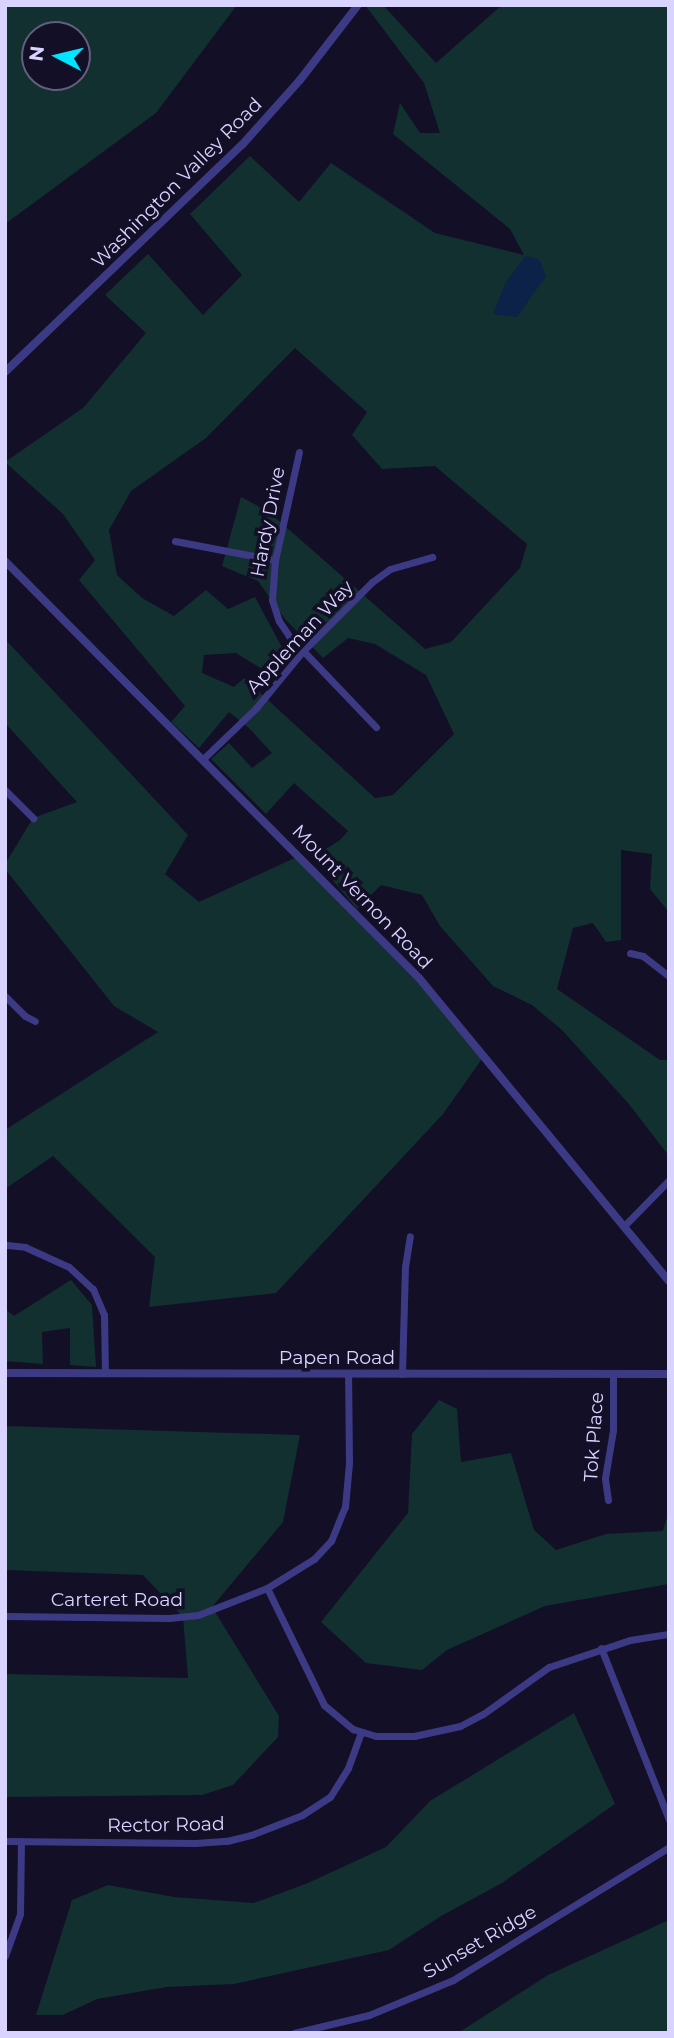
<!DOCTYPE html>
<style>
body{margin:0}
#map{position:relative;width:674px;height:2038px;overflow:hidden;background:#130f26;font-family:Montserrat,sans-serif}
div>[style]{position:absolute}
[style*='--x']{left:calc(var(--x)*1px);top:calc(var(--y)*1px);width:calc(var(--w)*1px);rotate:calc(var(--a)*1deg)}
.green>*{inset:0;background:#12302f}
.water>*{inset:0;background:#0c2248}
.minor>*{height:7px;margin:-3.5px;padding:0 3.5px;transform-origin:3.5px;border-radius:3.5px;background:#3d3a85}
.tertiary>*{height:8px;margin:-4px;padding:0 4px;transform-origin:4px;border-radius:4px;background:#3d3a85}
span{translate:-50% -50%;white-space:nowrap;text-align:center;line-height:1.15;-webkit-text-stroke:7px #130f26;paint-order:stroke}
.street-label{font-size:19px;color:#d9d4ff}
.frame{position:absolute;inset:0;border:7px solid #d9d4ff;pointer-events:none}
.north{position:absolute;left:21px;top:21px;width:70px;height:70px;box-sizing:border-box;background:#130f26;border:2px solid #625e7d;border-radius:50%;rotate:277deg;font-size:19px;font-weight:700;line-height:28px;text-align:center;color:#d9d4ff}
.north::after{content:'';display:block;margin:auto;width:24px;height:32px;background:#00e5ff;clip-path:polygon(50% 0,100% 100%,50% 72%,0 100%)}
</style>
<div id="map">
<div class="green">
<i style="clip-path:polygon(evenodd,5px 5px,237px 5px,156px 113px,5px 224px,5px 5px,77px 35px,77px 77px,35px 77px,35px 35px,77px 35px)"></i>
<i style="clip-path:polygon(evenodd,365px 5px,383px 5px,436px 63px,502px 5px,669px 5px,669px 912px,650px 889px,652px 854px,621px 850px,621px 940px,606px 942px,593px 923px,573px 928px,557px 989px,660px 1060px,669px 1060px,669px 1156px,628px 1103px,562px 1030px,532px 1005px,493px 986px,440px 926px,422px 895px,381px 885px,357px 909px,313px 857px,340px 840px,348px 831px,294px 783px,266px 814px,211px 759px,229px 743px,252px 768px,272px 753px,249px 728px,229px 712px,199px 748px,171px 722px,185px 706px,79px 580px,95px 560px,63px 514px,5px 462px,83px 408px,146px 333px,105px 295px,148px 254px,203px 315px,242px 275px,190px 214px,250px 156px,299px 202px,331px 163px,435px 233px,524px 255px,510px 229px,393px 134px,400px 103px,420px 133px,440px 133px,424px 83px,365px 5px,295px 348px,367px 412px,352px 435px,382px 469px,435px 466px,527px 544px,520px 568px,451px 642px,425px 649px,269px 512px,241px 497px,222px 566px,258px 581px,285px 619px,323px 658px,348px 638px,375px 644px,426px 675px,454px 734px,393px 795px,375px 798px,244px 678px,234px 687px,202px 673px,204px 655px,236px 653px,270px 674px,286px 655px,255px 597px,228px 609px,206px 590px,174px 616px,142px 598px,117px 575px,109px 530px,131px 491px,206px 438px,295px 348px)"></i>
<i style="clip-path:polygon(5px 639px,188px 835px,165px 874px,199px 902px,299px 856px,419px 978px,484px 1056px,443px 1114px,276px 1293px,149px 1307px,155px 1257px,53px 1156px,5px 1189px,5px 1130px,158px 1032px,114px 1006px,5px 869px,5px 864px,33px 818px,77px 802px,5px 723px)"></i>
<i style="clip-path:polygon(71px 1280px,92px 1305px,96px 1367px,70px 1365px,70px 1328px,42px 1332px,43px 1364px,5px 1361px,5px 1309px,14px 1316px)"></i>
<i style="clip-path:polygon(439px 1400px,457px 1409px,461px 1462px,511px 1453px,534px 1530px,556px 1550px,606px 1534px,663px 1531px,669px 1510px,669px 1584px,545px 1606px,447px 1650px,422px 1670px,366px 1663px,321px 1622px,408px 1513px,412px 1434px)"></i>
<i style="clip-path:polygon(5px 1426px,300px 1435px,283px 1522px,212px 1607px,279px 1716px,278px 1737px,233px 1785px,202px 1795px,5px 1797px,5px 1674px,188px 1678px,183px 1617px,143px 1575px,5px 1570px)"></i>
<i style="clip-path:polygon(574px 1713px,615px 1804px,502px 1883px,441px 1916px,389px 1950px,234px 1984px,167px 1987px,97px 1999px,63px 2015px,36px 2015px,72px 1900px,108px 1885px,174px 1897px,254px 1903px,308px 1883px,386px 1847px,430px 1801px)"></i>
<i style="clip-path:polygon(669px 1920px,669px 2033px,458px 2033px,548px 1975px)"></i>
</div>
<div class="water">
<i style="clip-path:polygon(525px 256px,539px 259px,546px 276px,517px 317px,493px 314px,505px 284px)"></i>
</div>
<div class="minor">
<i style="--x:299;--y:452;--w:111;--a:102.5"></i>
<i style="--x:275;--y:560;--w:40;--a:94.3"></i>
<i style="--x:272;--y:600;--w:22;--a:72"></i>
<i style="--x:279;--y:621;--w:18;--a:56"></i>
<i style="--x:289;--y:636;--w:126;--a:46.3"></i>
<i style="--x:175;--y:541;--w:102;--a:10.8"></i>
<i style="--x:203;--y:759;--w:74;--a:-43.9"></i>
<i style="--x:256;--y:708;--w:72;--a:-50.6"></i>
<i style="--x:302;--y:652;--w:99;--a:-45"></i>
<i style="--x:372;--y:582;--w:22;--a:-36"></i>
<i style="--x:390;--y:569;--w:44;--a:-15.9"></i>
<i style="--x:5;--y:790;--w:40;--a:45"></i>
<i style="--x:630;--y:953;--w:13;--a:13"></i>
<i style="--x:643;--y:956;--w:33;--a:38"></i>
<i style="--x:5;--y:996;--w:28;--a:45"></i>
<i style="--x:25;--y:1016;--w:11;--a:27"></i>
<i style="--x:624;--y:1226;--w:64;--a:-45.6"></i>
<i style="--x:7;--y:1245;--w:18;--a:6"></i>
<i style="--x:25;--y:1247;--w:48;--a:24.4"></i>
<i style="--x:69;--y:1267;--w:33;--a:43"></i>
<i style="--x:93;--y:1289;--w:28;--a:67"></i>
<i style="--x:104;--y:1315;--w:57;--a:89"></i>
<i style="--x:402;--y:1374;--w:107;--a:-88.4"></i>
<i style="--x:405;--y:1267;--w:31;--a:-81"></i>
<i style="--x:608;--y:1500;--w:22;--a:-98"></i>
<i style="--x:605;--y:1478;--w:49;--a:-80.5"></i>
<i style="--x:613;--y:1430;--w:55;--a:-90"></i>
<i style="--x:267;--y:1588;--w:130;--a:64"></i>
<i style="--x:324;--y:1705;--w:38;--a:40"></i>
<i style="--x:353;--y:1729;--w:24;--a:17"></i>
<i style="--x:376;--y:1736;--w:38;--a:0"></i>
<i style="--x:414;--y:1736;--w:47;--a:-12.3"></i>
<i style="--x:460;--y:1726;--w:26;--a:-28"></i>
<i style="--x:483;--y:1714;--w:81;--a:-35.5"></i>
<i style="--x:549;--y:1667;--w:85;--a:-18.4"></i>
<i style="--x:630;--y:1640;--w:39;--a:-9"></i>
<i style="--x:5;--y:1616;--w:164;--a:0.7"></i>
<i style="--x:169;--y:1618;--w:29;--a:-6"></i>
<i style="--x:198;--y:1615;--w:74;--a:-21.4"></i>
<i style="--x:267;--y:1588;--w:55;--a:-31.7"></i>
<i style="--x:314;--y:1559;--w:25;--a:-47"></i>
<i style="--x:331;--y:1541;--w:37;--a:-68"></i>
<i style="--x:345;--y:1507;--w:44;--a:-84.8"></i>
<i style="--x:349;--y:1463;--w:89;--a:-90.6"></i>
<i style="--x:601;--y:1648;--w:185;--a:68.4"></i>
<i style="--x:5;--y:1841;--w:190;--a:0.6"></i>
<i style="--x:195;--y:1843;--w:32;--a:-4"></i>
<i style="--x:227;--y:1841;--w:25;--a:-14"></i>
<i style="--x:251;--y:1835;--w:55;--a:-21.4"></i>
<i style="--x:302;--y:1815;--w:33;--a:-33"></i>
<i style="--x:330;--y:1797;--w:34;--a:-58"></i>
<i style="--x:348;--y:1768;--w:37;--a:-70"></i>
<i style="--x:5;--y:1956;--w:45;--a:-70.3"></i>
<i style="--x:20;--y:1914;--w:73;--a:-89.2"></i>
<i style="--x:294;--y:2033;--w:77;--a:-13.5"></i>
<i style="--x:369;--y:2015;--w:91;--a:-22.6"></i>
<i style="--x:453;--y:1980;--w:254;--a:-31.6"></i>
</div>
<div class="tertiary">
<i style="--x:5;--y:372;--w:328;--a:-43.8"></i>
<i style="--x:242;--y:145;--w:87;--a:-48.3"></i>
<i style="--x:300;--y:80;--w:95;--a:-52.3"></i>
<i style="--x:5;--y:561;--w:588;--a:45.21"></i>
<i style="--x:419;--y:978;--w:393;--a:50.5"></i>
<i style="--x:5;--y:1373;--w:664;--a:0.09"></i>
</div>
<div class="street-label">
<span style="left:177px;top:183px;rotate:-45deg">Washington Valley Road</span>
<span style="left:268px;top:522px;rotate:-79deg">Hardy Drive</span>
<span style="left:300px;top:637px;rotate:-47deg">Appleman Way</span>
<span style="left:362px;top:897px;rotate:46deg">Mount Vernon Road</span>
<span style="left:337px;top:1358px">Papen Road</span>
<span style="left:594px;top:1437px;rotate:-86deg">Tok Place</span>
<span style="left:117px;top:1600px">Carteret Road</span>
<span style="left:166px;top:1825px;rotate:-1deg">Rector Road</span>
<span style="left:480px;top:1942px;rotate:-30deg">Sunset Ridge</span>
</div>
<div class="frame"></div>
<div class="north">N</div>
</div>
